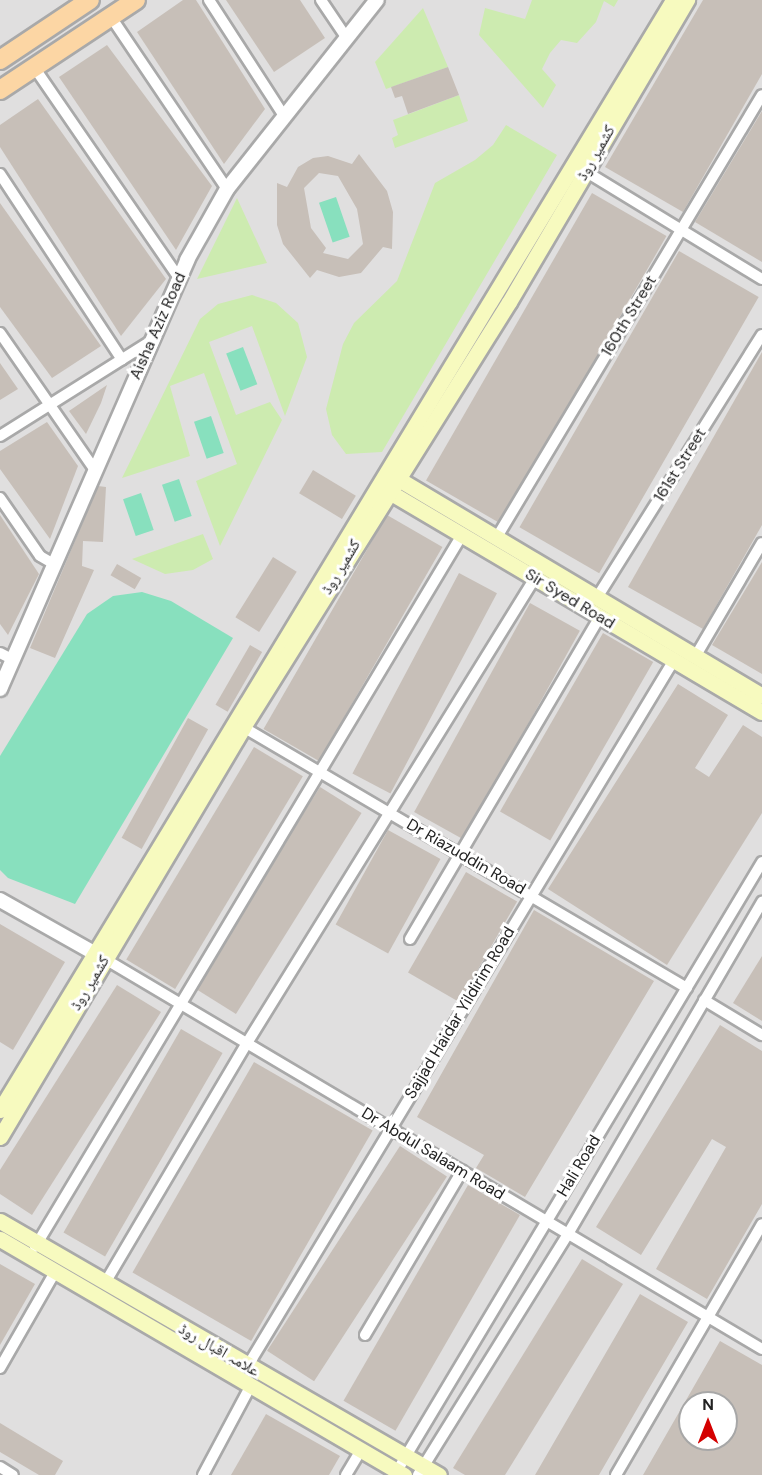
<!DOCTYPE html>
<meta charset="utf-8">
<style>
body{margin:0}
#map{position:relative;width:762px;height:1475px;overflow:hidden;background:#f2efe9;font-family:"DM Sans","Noto Naskh Arabic",sans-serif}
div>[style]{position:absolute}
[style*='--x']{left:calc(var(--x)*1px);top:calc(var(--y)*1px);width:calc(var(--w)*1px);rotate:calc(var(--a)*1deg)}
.residential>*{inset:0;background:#e0dfdf}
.grass>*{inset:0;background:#cdebb0}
.pitch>*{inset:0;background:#88e0be;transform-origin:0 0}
.building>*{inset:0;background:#c7bfb8;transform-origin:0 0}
.roads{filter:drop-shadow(2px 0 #a9a9a9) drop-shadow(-2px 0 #a9a9a9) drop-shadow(0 2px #a9a9a9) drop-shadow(0 -2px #a9a9a9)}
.minor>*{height:10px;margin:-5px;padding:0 5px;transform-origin:5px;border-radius:5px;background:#fff}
.tertiary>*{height:14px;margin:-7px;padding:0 7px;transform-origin:7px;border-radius:7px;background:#fff}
.secondary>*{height:15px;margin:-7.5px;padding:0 7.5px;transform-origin:7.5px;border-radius:7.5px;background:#f7fabf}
.primary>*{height:18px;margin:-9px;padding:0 9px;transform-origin:9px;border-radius:9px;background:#fcd6a4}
span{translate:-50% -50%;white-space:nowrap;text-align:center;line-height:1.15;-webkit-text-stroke:6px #fff;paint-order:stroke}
.street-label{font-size:16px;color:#222}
.north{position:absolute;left:678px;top:1391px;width:60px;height:60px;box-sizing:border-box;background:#fff;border:2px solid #a7a7a7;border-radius:50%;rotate:0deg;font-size:16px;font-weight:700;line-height:24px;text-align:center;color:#222}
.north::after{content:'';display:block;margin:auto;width:21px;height:27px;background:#d40000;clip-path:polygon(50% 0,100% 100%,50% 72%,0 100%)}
</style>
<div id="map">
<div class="residential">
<i style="clip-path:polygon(evenodd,0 0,762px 0,762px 1475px,0 1475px,0 0,690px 1403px,726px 1403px,726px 1439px,690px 1439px,690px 1403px)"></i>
</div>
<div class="grass">
<i style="clip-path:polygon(532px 0,618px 0,614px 7px,604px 1px,596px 22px,577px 43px,561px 40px,550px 53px,542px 69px,556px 85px,543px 108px,479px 35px,485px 8px,525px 19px)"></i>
<i style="clip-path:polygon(423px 8px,448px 67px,386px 89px,375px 62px)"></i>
<i style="clip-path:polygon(459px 95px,468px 121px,395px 148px,392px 138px,398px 135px,393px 120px)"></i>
<i style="clip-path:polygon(506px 125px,557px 155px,382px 452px,346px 454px,332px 435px,326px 409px,343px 344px,354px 323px,397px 281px,435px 183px,475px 160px,493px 145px)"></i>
<i style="clip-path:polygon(237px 198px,267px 263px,197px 279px)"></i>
<i style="clip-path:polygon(252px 295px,276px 303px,298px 323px,307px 357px,285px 416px,252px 326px,209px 342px,236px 415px,270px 402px,282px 420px,220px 546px,196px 481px,237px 464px,204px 373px,170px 386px,190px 456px,122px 478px,200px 319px,218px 304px)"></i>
<i style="clip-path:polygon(203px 534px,213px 559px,193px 570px,165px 574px,132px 559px)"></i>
</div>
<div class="pitch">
<i style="left:336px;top:197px;width:42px;height:18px;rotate:71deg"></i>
<i style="left:243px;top:347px;width:40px;height:18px;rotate:69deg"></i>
<i style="left:211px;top:416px;width:39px;height:18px;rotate:71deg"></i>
<i style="left:179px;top:479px;width:39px;height:18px;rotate:71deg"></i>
<i style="left:141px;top:493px;width:39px;height:19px;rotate:71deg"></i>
<i style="clip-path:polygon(142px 592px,171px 601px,233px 638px,75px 904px,8px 878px,0 870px,0 756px,87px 614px,113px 596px)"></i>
</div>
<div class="building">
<i style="clip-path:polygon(183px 0,196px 0,265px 109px,224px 164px,137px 32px)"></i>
<i style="clip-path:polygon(226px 0,300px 0,325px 38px,274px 72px)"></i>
<i style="clip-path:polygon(703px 0,762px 0,762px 74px,683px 212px,605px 167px)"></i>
<i style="clip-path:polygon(107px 45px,212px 186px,176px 250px,59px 77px)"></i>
<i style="clip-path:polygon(448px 67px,459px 95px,408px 114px,402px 96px,395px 98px,391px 87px)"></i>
<i style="clip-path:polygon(38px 99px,166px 279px,121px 336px,0 147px,0 125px)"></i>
<i style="clip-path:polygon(762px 111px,762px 262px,695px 222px)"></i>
<i style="clip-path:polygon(evenodd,359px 154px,387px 191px,393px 212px,392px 249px,383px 247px,361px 273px,339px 277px,317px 270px,310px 278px,283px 244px,277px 225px,277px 183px,287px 187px,298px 167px,313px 158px,328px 156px,352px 164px,359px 154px,319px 173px,338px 176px,357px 209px,363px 244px,348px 259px,323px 253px,326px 248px,311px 228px,304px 188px,319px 173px)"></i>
<i style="left:592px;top:193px;width:86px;height:332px;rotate:30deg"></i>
<i style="clip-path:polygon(0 203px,101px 346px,52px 378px,0 307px)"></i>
<i style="left:679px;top:251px;width:92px;height:319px;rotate:30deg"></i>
<i style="clip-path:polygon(762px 352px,762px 525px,703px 629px,628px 587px)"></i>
<i style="clip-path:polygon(0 363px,18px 389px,0 400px)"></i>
<i style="clip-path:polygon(107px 385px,101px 403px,86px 434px,69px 411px)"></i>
<i style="clip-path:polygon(47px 422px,78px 466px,50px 539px,0 469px,0 451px)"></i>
<i style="left:313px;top:470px;width:50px;height:27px;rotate:31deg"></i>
<i style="clip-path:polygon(98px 486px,106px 487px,103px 542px,83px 541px,82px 566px,94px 570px,55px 658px,30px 648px)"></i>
<i style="clip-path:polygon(0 515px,39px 574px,8px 635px,0 624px)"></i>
<i style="left:387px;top:515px;width:64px;height:247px;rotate:30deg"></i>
<i style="left:273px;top:557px;width:28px;height:71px;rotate:32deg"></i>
<i style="clip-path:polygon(762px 562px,762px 674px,712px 645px)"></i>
<i style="left:117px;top:564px;width:28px;height:13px;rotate:30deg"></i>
<i style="left:459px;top:573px;width:43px;height:227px;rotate:28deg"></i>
<i style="left:530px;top:603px;width:57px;height:239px;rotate:29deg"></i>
<i style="left:603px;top:633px;width:58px;height:206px;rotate:30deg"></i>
<i style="left:250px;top:645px;width:14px;height:69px;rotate:30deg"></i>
<i style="clip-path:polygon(678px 684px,728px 715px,695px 768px,709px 777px,743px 725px,762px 737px,762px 813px,667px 965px,548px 889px)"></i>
<i style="left:188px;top:718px;width:23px;height:137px;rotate:29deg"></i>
<i style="left:254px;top:747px;width:57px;height:248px;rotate:31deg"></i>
<i style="left:320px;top:787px;width:49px;height:237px;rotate:32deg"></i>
<i style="left:388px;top:830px;width:60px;height:108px;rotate:29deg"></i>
<i style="left:466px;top:872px;width:59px;height:116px;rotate:30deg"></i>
<i style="clip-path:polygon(534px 910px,654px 981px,525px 1197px,476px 1168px,484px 1155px,417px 1117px)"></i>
<i style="clip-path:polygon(0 924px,65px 962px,13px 1050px,0 1042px)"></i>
<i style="clip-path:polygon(762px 956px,762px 1021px,733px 1003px)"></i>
<i style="clip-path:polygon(117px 985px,161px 1012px,32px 1215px,0 1194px,0 1170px)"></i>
<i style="clip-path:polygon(720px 1025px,762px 1051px,762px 1204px,707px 1299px,656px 1269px,726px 1147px,712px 1139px,641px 1255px,596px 1227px)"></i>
<i style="left:181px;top:1029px;width:48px;height:235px;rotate:30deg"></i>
<i style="left:254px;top:1062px;width:137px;height:243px;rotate:30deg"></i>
<i style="left:400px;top:1146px;width:56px;height:244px;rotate:33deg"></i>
<i style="left:468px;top:1185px;width:60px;height:249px;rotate:30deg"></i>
<i style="clip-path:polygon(582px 1259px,623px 1284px,505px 1475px,465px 1475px,453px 1468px)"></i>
<i style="clip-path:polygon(0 1264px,35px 1284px,0 1345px)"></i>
<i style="clip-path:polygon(640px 1294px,688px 1322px,644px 1397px,599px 1475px,535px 1475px)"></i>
<i style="clip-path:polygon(evenodd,720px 1341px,762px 1365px,762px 1475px,643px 1475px,720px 1341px,690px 1403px,726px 1403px,726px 1439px,690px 1439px,690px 1403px)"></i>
<i style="clip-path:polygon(266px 1414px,340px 1456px,329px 1475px,231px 1475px)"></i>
<i style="clip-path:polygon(0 1423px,63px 1461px,55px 1475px,39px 1475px,0 1452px)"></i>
</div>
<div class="roads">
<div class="minor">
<i style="--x:209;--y:0;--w:138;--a:57.1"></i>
<i style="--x:321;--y:0;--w:45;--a:56"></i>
<i style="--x:111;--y:17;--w:207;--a:56"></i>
<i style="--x:34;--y:67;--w:256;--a:55.5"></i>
<i style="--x:580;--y:168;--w:213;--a:31.4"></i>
<i style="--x:0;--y:174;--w:222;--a:56.7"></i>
<i style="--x:0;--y:333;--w:165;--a:55.3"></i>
<i style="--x:0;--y:436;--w:178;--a:-32.2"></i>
<i style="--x:0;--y:498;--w:70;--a:55.4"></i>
<i style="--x:40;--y:556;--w:16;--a:30"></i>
<i style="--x:497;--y:537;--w:515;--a:-59.06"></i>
<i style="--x:598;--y:596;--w:308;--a:-57.9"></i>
<i style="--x:0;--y:653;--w:13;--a:27"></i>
<i style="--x:695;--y:657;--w:132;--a:-59.6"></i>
<i style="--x:243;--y:727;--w:515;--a:30.45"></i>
<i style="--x:410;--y:939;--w:374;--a:-59.5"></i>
<i style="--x:105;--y:959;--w:764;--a:30.69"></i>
<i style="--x:704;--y:1000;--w:68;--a:31.1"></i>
<i style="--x:35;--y:1247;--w:830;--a:-59.05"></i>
<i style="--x:105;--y:1283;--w:279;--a:-59.4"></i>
<i style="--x:247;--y:1043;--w:547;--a:-58.23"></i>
<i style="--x:365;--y:1335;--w:191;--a:-59.4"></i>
<i style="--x:247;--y:1367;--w:826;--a:-58.87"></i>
<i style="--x:0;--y:1368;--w:111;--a:-60.2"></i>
<i style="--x:0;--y:1467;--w:15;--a:32"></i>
<i style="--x:397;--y:1471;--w:710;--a:-59.06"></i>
<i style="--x:203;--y:1475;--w:98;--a:-61.9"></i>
<i style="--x:346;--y:1475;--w:29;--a:-59"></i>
<i style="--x:418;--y:1475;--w:284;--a:-58.1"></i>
<i style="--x:568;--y:1234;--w:385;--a:-59.7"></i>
<i style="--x:616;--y:1475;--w:290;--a:-59.8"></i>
</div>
<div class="tertiary">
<i style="--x:0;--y:689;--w:468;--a:-66.4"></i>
<i style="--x:187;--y:260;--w:81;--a:-60.6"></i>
<i style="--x:227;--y:189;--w:241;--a:-51.6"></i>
<i style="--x:0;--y:900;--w:108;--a:29.4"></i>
</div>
<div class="secondary">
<i style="--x:390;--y:474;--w:433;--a:30.8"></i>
<i style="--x:381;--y:487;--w:442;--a:30.6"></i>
<i style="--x:0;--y:1110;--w:1298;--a:-58.77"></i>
<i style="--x:0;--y:1137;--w:477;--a:-59.3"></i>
<i style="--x:243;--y:727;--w:501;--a:-57.96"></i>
<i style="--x:509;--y:302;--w:351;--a:-59.5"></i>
<i style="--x:0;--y:1221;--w:507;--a:30.05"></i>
<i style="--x:0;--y:1239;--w:468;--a:30.3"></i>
</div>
<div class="primary">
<i style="--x:0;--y:60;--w:108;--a:-33.7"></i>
<i style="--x:0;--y:90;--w:163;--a:-33.5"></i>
</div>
</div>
<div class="street-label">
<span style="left:596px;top:153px;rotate:-60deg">کشمیر روڈ</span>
<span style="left:629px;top:316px;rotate:-59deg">160th Street</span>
<span style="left:158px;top:326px;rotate:-66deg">Aisha Aziz Road</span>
<span style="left:680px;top:465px;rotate:-58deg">161st Street</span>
<span style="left:341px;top:567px;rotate:-59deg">کشمیر روڈ</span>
<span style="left:570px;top:599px;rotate:31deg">Sir Syed Road</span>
<span style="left:466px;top:857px;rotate:30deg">Dr Riazuddin Road</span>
<span style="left:90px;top:983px;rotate:-59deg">کشمیر روڈ</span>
<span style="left:460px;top:1013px;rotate:-59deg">Sajjad Haidar Yildirim Road</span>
<span style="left:433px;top:1154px;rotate:31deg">Dr Abdul Salaam Road</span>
<span style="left:579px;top:1166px;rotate:-59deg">Hali Road</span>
<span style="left:219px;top:1350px;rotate:30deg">علامہ اقبال روڈ</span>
</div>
<div class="north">N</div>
</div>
